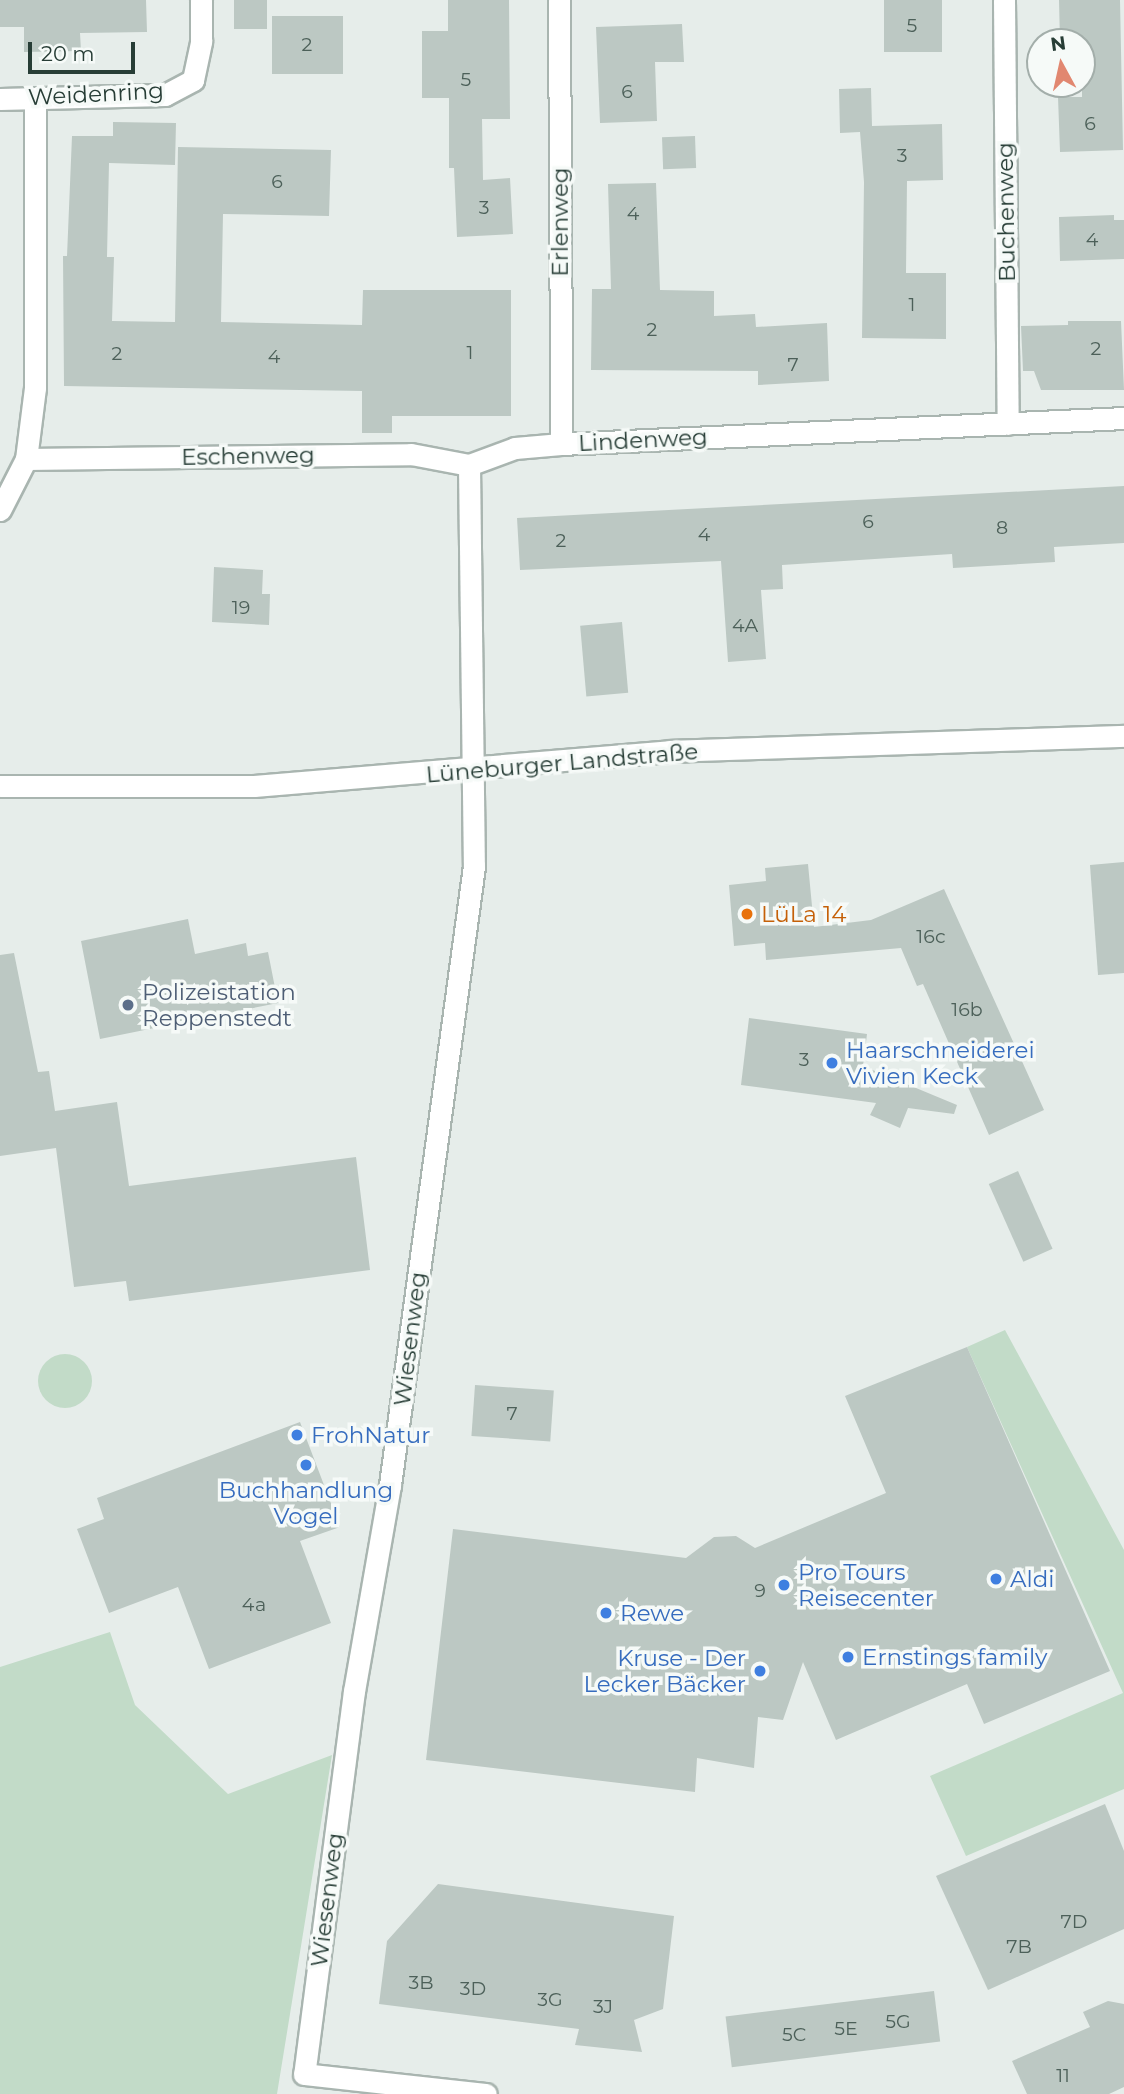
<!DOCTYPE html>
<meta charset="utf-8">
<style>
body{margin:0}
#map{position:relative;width:1124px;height:2094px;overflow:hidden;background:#e6edea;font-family:Montserrat,sans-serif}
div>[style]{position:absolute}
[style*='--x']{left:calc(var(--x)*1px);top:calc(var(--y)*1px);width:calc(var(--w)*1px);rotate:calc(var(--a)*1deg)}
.green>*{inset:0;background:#c2dbc8}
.round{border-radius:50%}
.building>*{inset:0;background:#bcc8c3;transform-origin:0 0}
.roads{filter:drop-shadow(2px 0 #a9b5b0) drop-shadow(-2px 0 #a9b5b0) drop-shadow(0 2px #a9b5b0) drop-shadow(0 -2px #a9b5b0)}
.minor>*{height:21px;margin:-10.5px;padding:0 10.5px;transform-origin:10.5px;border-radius:10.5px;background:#fff}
.secondary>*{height:21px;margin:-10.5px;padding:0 10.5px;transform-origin:10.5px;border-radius:10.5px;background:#fff}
.dots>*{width:19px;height:19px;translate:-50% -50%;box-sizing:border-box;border:4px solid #f6faf8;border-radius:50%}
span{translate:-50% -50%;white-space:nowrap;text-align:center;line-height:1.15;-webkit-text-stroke:7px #f6faf8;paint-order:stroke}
.number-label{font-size:19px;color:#4c6059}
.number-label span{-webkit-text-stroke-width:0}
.street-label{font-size:23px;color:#273d36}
.food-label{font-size:23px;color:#c56008}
.left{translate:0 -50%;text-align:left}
.service-label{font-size:23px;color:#4e5e75}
.shop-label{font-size:23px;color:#366cbe}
.right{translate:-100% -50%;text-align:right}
.north{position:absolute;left:1026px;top:28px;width:70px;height:70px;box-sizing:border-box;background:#f6faf8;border:2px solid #a3aeaa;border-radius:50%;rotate:352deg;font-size:19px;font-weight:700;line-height:28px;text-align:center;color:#273d36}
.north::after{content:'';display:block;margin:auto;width:24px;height:32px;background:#e18770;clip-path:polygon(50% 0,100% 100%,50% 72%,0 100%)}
.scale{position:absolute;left:28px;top:42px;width:107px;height:32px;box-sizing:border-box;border:4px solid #273d36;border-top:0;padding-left:9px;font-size:21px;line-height:24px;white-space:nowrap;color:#273d36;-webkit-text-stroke:5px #f6faf8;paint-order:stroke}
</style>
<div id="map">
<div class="green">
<i style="clip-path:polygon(1005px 1330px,1124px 1550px,1124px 1789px,966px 1856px,930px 1776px,1123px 1693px,967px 1347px)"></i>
<i class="round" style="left:38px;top:1354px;width:54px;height:54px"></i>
<i style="clip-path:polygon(110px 1632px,135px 1705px,228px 1794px,332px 1755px,277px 2094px,0 2094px,0 1667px)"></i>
</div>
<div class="building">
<i style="clip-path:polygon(0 0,146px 0,147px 32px,80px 33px,81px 51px,24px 52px,24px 27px,0 27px)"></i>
<i style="left:234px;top:0;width:33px;height:29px"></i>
<i style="clip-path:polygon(448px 0,509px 0,510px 119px,482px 119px,483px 180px,510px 178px,513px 234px,457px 237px,454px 168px,449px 168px,449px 98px,422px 98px,422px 31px,448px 31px)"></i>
<i style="left:884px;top:0;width:58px;height:52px"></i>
<i style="clip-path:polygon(1059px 0,1120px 0,1123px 150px,1060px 152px,1058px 97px,1082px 97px,1082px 42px,1060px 42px)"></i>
<i style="left:272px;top:16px;width:71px;height:58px"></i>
<i style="clip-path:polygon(682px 24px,684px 62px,655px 62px,657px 121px,600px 123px,596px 27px)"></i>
<i style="clip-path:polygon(871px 88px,872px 126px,942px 124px,943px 180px,907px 181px,906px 273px,946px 273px,946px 339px,862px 338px,864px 182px,860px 132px,840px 133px,839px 89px)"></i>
<i style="clip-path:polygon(113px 122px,176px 123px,175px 165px,109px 163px,107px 257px,114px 257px,112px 321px,175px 322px,178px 147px,331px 150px,329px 216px,223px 214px,221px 322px,362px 325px,363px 290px,511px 290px,511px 416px,392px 416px,392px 433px,362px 433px,362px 391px,64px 386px,63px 256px,67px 256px,72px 136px,113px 136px)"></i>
<i style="left:695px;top:136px;width:32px;height:33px;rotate:88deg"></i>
<i style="clip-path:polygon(656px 183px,660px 290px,714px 291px,714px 316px,755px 314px,756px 327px,827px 323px,829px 381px,758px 385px,758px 371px,591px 370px,592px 289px,611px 289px,608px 184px)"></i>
<i style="clip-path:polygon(1114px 215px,1114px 220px,1124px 220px,1124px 259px,1060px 261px,1059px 217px)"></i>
<i style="clip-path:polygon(1068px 321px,1121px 321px,1124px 390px,1041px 390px,1034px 371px,1023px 371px,1021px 326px,1068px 325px)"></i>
<i style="clip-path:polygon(1124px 486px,1124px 543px,1054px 547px,1055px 562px,953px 568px,952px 554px,782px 565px,783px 589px,761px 590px,766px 659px,728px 662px,721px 561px,520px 570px,517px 518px)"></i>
<i style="clip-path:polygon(214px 567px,263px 570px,262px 594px,270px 594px,269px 625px,212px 622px)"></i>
<i style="left:622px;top:622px;width:71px;height:42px;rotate:85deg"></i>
<i style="clip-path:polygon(1124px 862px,1124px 973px,1098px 975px,1090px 865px)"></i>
<i style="clip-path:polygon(808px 864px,814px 927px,871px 920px,944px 889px,1044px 1110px,989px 1135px,923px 984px,917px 986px,901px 948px,766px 960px,765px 943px,734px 946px,729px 885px,766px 881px,765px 868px)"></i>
<i style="clip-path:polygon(188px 919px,195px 954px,246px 943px,248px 956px,268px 952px,278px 1003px,100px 1039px,81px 941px)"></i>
<i style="clip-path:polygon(14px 953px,38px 1072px,49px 1071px,55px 1111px,117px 1102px,129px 1186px,356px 1157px,370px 1270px,129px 1301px,126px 1281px,74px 1287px,56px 1148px,0 1156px,0 955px)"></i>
<i style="clip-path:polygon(749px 1018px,867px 1034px,863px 1066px,957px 1105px,954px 1114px,908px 1108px,900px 1128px,870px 1115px,876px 1103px,741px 1085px)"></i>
<i style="left:1018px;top:1171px;width:85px;height:32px;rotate:66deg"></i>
<i style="clip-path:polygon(967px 1347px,1110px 1671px,984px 1724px,967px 1684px,836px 1740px,803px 1662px,783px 1720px,758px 1717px,754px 1768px,697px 1758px,695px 1792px,426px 1760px,453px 1529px,686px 1558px,714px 1537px,736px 1536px,755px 1548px,886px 1493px,845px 1396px)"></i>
<i style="left:475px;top:1385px;width:79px;height:51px;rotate:4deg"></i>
<i style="clip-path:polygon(300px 1422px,340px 1527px,300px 1541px,331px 1623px,209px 1669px,178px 1587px,109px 1613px,77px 1529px,104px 1519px,97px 1498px)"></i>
<i style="clip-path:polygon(1105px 1804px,1124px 1851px,1124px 1929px,988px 1990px,936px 1876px)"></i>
<i style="clip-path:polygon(438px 1884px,674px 1916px,663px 2009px,634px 2020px,642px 2052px,575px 2045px,579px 2029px,379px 2004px,387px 1941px)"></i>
<i style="left:934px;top:1991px;width:51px;height:210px;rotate:83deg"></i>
<i style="clip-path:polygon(1108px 2001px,1124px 2004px,1124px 2087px,1109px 2094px,1027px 2094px,1012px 2061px,1090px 2027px,1083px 2012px)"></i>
</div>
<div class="roads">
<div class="minor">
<i style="--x:559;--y:0;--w:444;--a:89.7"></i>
<i style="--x:1004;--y:0;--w:424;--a:89.5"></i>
<i style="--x:0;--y:99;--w:165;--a:-1.4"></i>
<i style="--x:165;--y:95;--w:32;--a:-28"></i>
<i style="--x:193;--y:80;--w:40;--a:-78"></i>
<i style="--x:201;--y:41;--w:41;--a:-90"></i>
<i style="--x:26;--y:459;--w:385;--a:-0.7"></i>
<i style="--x:411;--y:454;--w:59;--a:10.7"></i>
<i style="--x:469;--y:465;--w:401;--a:89.3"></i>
<i style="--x:474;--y:866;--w:625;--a:97.73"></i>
<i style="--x:390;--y:1485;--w:209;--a:99.9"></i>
<i style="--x:354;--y:1691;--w:386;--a:97.4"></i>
<i style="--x:304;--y:2074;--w:183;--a:6.3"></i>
<i style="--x:469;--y:465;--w:49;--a:-20.3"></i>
<i style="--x:515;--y:448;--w:46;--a:-5"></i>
<i style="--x:561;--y:444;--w:564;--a:-2.64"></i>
<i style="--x:0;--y:510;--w:57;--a:-63"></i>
<i style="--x:26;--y:459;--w:72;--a:-82.8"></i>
<i style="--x:35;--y:388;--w:290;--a:-90"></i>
</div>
<div class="secondary">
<i style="--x:0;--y:786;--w:254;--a:0"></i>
<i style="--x:254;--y:786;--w:417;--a:-4.8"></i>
<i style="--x:670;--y:751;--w:454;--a:-1.9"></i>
</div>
</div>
<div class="dots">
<i style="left:747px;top:914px;background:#e8710a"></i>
<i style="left:128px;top:1005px;background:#5c6f8a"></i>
<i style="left:832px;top:1063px;background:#3f7fe0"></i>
<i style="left:297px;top:1435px;background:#3f7fe0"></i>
<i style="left:306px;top:1465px;background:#3f7fe0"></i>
<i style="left:996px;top:1579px;background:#3f7fe0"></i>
<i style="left:784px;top:1585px;background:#3f7fe0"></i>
<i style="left:606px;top:1613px;background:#3f7fe0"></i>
<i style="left:848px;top:1657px;background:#3f7fe0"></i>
<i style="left:760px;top:1671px;background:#3f7fe0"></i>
</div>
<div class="number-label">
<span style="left:912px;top:26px">5</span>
<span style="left:307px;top:45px">2</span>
<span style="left:466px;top:80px">5</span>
<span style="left:627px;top:92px">6</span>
<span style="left:1090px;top:124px">6</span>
<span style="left:902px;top:156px">3</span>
<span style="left:277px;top:182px">6</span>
<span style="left:484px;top:208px">3</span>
<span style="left:633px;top:214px">4</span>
<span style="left:1092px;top:240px">4</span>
<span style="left:912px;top:305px">1</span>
<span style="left:652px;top:330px">2</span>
<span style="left:1096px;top:349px">2</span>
<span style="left:470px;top:353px">1</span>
<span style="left:117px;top:354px">2</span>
<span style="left:274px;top:357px">4</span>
<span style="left:793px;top:365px">7</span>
<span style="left:868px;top:522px">6</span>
<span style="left:1002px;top:528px">8</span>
<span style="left:704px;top:535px">4</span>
<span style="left:561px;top:541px">2</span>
<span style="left:241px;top:608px">19</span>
<span style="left:745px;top:626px">4A</span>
<span style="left:931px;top:937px">16c</span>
<span style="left:967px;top:1010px">16b</span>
<span style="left:804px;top:1060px">3</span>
<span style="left:512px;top:1414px">7</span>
<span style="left:760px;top:1591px">9</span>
<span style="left:254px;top:1605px">4a</span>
<span style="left:1074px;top:1922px">7D</span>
<span style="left:1019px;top:1947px">7B</span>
<span style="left:421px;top:1983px">3B</span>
<span style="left:473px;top:1989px">3D</span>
<span style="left:550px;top:2000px">3G</span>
<span style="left:603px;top:2007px">3J</span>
<span style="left:898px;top:2022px">5G</span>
<span style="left:846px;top:2029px">5E</span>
<span style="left:794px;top:2035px">5C</span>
<span style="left:1063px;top:2076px">11</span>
</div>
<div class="street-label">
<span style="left:96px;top:94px;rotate:-3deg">Weidenring</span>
<span style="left:1006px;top:212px;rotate:-91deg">Buchenweg</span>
<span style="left:560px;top:222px;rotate:-90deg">Erlenweg</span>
<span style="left:643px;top:440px;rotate:-3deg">Lindenweg</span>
<span style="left:248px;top:456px;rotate:-1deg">Eschenweg</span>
<span style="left:562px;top:763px;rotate:-5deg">Lüneburger Landstraße</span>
<span style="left:410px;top:1339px;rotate:-83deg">Wiesenweg</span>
<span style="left:327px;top:1900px;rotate:-83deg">Wiesenweg</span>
</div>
<div class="food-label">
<span class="left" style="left:761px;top:914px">LüLa 14</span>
</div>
<div class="service-label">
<span class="left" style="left:142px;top:1005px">Polizeistation<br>Reppenstedt</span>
</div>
<div class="shop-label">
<span class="left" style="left:846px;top:1063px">Haarschneiderei<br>Vivien Keck</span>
<span class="left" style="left:311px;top:1435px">FrohNatur</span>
<span style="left:306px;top:1503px">Buchhandlung<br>Vogel</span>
<span class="left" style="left:798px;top:1585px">Pro Tours<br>Reisecenter</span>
<span class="left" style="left:1010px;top:1579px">Aldi</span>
<span class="left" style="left:620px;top:1613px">Rewe</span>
<span class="left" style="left:862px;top:1657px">Ernstings family</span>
<span class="right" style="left:746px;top:1671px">Kruse - Der<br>Lecker Bäcker</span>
</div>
<div class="north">N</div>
<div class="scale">20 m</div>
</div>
